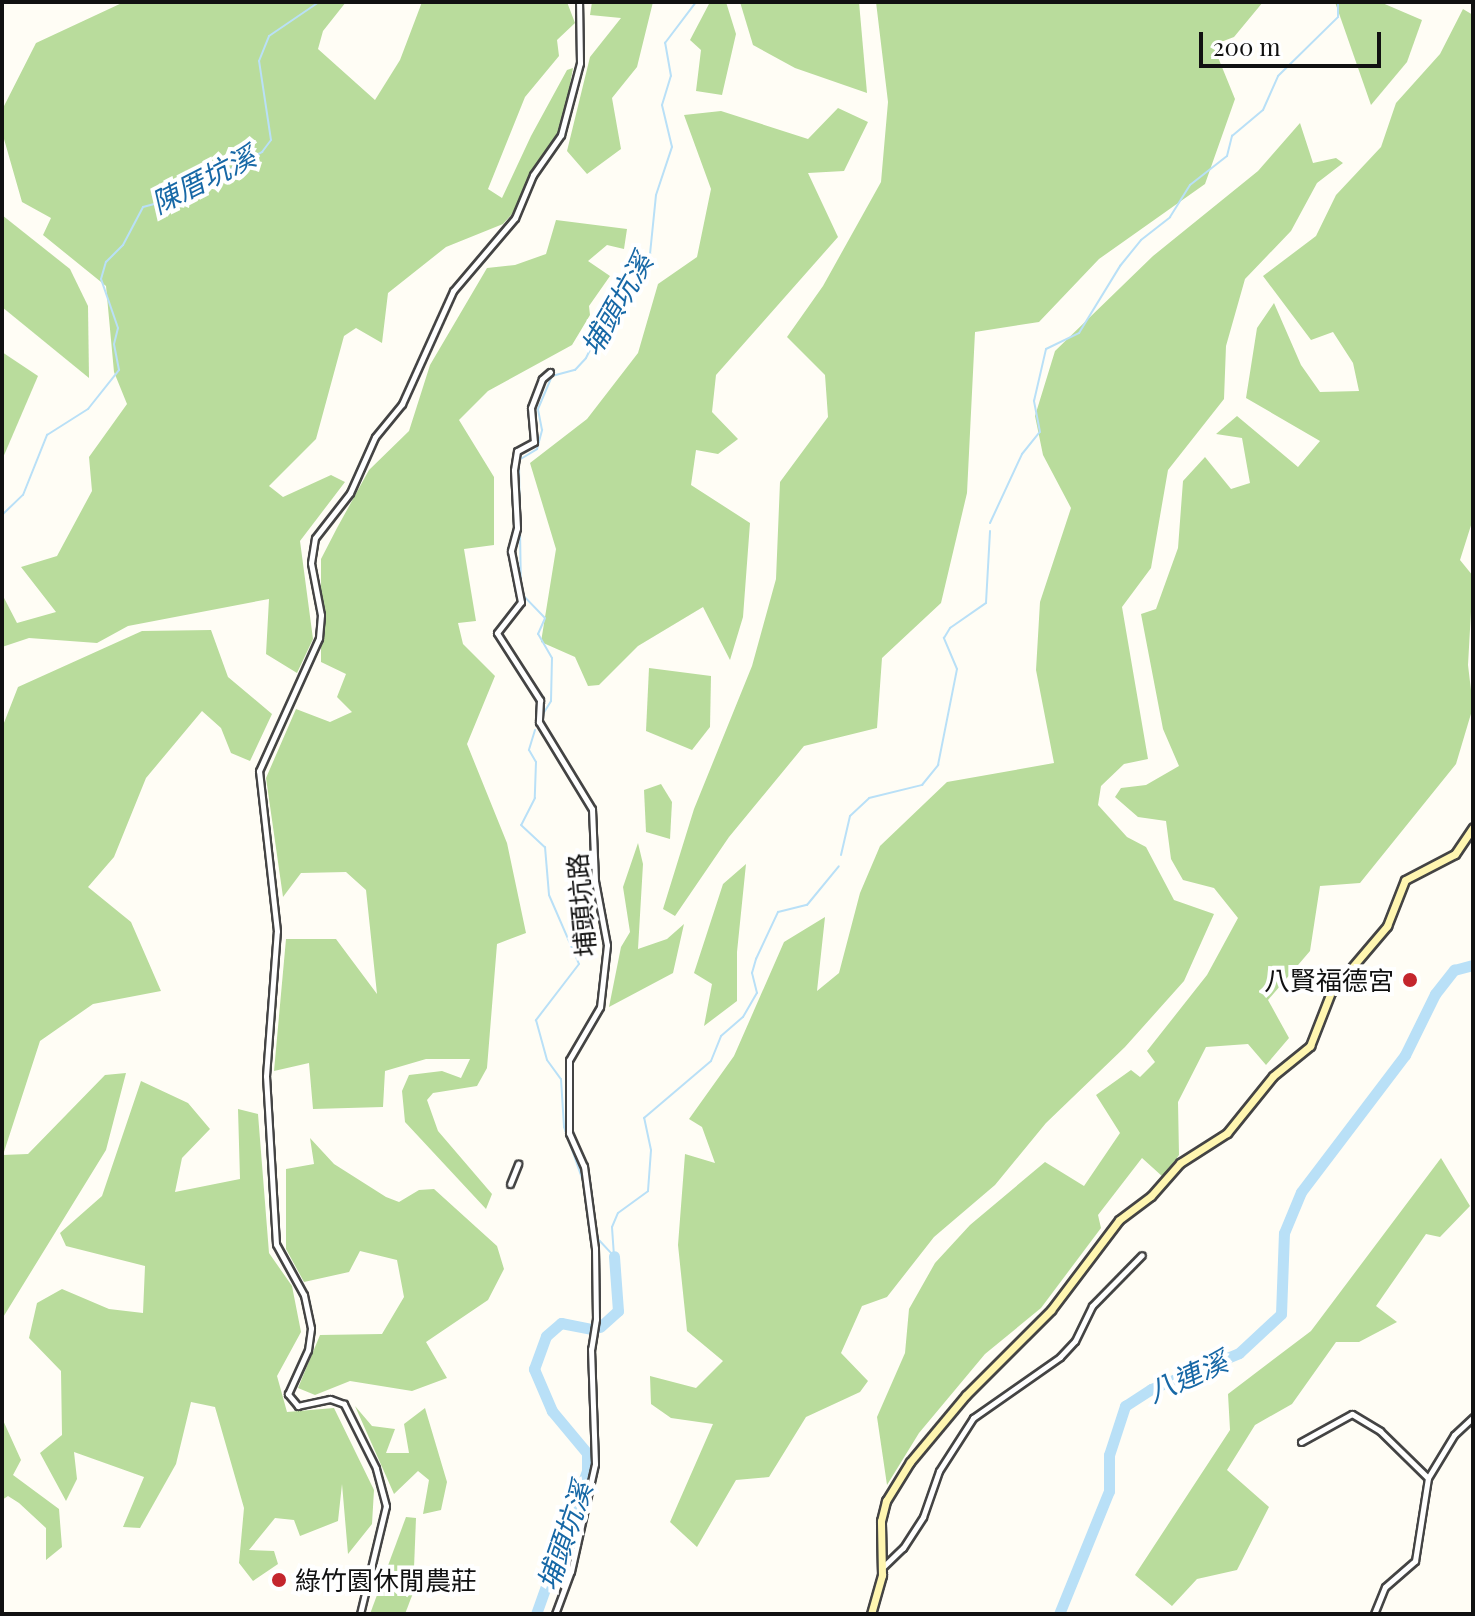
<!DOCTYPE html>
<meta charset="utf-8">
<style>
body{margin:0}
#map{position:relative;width:1475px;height:1616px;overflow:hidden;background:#fffdf5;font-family:"Playfair Display","Noto Sans TC",serif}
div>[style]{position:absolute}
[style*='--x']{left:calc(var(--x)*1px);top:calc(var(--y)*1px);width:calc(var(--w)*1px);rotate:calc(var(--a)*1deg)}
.forest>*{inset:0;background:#b9dc9c}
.stream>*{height:2px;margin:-1px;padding:0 1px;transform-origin:1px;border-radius:1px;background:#b9e0f7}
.river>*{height:11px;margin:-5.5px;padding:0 5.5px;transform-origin:5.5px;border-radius:5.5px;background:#b9e0f7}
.roads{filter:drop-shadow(2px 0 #444) drop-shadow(-2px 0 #444) drop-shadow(0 2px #444) drop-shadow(0 -2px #444)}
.street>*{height:5px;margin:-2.5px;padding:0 2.5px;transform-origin:2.5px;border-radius:2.5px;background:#fff}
.secondary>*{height:7px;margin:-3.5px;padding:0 3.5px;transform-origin:3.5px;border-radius:3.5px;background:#fff6b0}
.dots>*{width:22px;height:22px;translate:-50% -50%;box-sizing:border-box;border:4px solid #fff;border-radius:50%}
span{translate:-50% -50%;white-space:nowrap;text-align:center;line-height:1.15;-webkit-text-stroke:8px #fff;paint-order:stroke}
.street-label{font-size:26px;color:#111}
.poi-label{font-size:26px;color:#111}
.right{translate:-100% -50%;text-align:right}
.left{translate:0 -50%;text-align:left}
.water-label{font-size:28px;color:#1768a6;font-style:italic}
.frame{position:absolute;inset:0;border:4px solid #111;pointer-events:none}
.scale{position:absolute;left:1199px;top:32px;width:182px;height:36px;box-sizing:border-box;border:4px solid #111;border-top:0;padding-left:10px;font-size:24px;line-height:28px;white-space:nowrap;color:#111;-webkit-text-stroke:6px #fff;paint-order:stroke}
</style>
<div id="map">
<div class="forest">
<i style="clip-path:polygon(124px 2px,346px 2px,323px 31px,318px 49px,375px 100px,400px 60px,422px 2px,567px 2px,575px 23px,557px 40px,559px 56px,525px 97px,488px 189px,502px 198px,531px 136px,567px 70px,573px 68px,560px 139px,513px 213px,503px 224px,446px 247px,388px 293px,382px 343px,356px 328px,344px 336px,316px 439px,269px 486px,283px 497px,331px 475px,345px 482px,300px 541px,313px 639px,297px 673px,266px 654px,269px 599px,128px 626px,97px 643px,29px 638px,2px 647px,2px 594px,17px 623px,56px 612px,21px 567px,57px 556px,92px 491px,89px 457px,127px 404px,114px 372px,106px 286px,43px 235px,51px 218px,22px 202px,2px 132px,2px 110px,36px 43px)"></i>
<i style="clip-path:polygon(592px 2px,653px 2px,637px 67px,612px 98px,621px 149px,587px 174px,567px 151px,590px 57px,621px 18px,590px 15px)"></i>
<i style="clip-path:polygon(710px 2px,726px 2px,736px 34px,722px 95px,696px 91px,701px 50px,690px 40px)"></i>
<i style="clip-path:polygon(740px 2px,859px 2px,867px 93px,795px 68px,753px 45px)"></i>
<i style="clip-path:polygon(876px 2px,1263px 2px,1234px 37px,1213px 45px,1235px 99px,1205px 184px,1099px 259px,1039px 322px,975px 332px,967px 493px,941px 603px,882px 658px,877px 728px,804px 746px,729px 837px,675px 916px,663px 909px,694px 809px,752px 666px,776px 579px,780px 482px,828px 417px,825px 375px,787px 337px,823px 286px,881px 182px,888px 102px)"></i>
<i style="clip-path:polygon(1335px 2px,1380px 2px,1422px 20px,1407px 62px,1371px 105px)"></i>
<i style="clip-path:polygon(1463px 9px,1473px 15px,1473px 519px,1460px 560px,1473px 576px,1468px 665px,1473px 707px,1456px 764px,1360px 883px,1320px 886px,1310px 951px,1268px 1000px,1289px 1038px,1266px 1065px,1248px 1044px,1206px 1047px,1178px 1102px,1179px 1155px,1163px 1177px,1142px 1158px,1098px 1215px,1101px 1228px,1041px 1308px,985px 1354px,919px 1433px,887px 1485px,877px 1417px,905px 1353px,909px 1309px,935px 1263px,970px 1225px,1045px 1162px,1084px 1186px,1120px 1133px,1096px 1095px,1131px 1070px,1140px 1077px,1155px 1062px,1147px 1051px,1207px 975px,1238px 918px,1214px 888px,1183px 880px,1171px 859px,1166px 821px,1138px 817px,1115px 797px,1121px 788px,1146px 785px,1179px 766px,1163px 729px,1141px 614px,1156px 609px,1178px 548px,1183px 481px,1205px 457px,1231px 489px,1250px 483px,1242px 438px,1216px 434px,1237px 416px,1298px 467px,1320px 441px,1246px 398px,1257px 328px,1274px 303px,1301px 365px,1320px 392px,1359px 391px,1353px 363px,1333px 332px,1311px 340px,1263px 276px,1316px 236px,1336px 195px,1381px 147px,1396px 103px,1440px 54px)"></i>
<i style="clip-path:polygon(838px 108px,868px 122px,844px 171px,808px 173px,838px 237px,716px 375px,712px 412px,738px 439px,718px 454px,696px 450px,691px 485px,750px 523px,743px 617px,730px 660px,703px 607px,638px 646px,599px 685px,588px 686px,575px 657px,541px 642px,556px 549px,530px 463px,587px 419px,638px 353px,658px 284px,697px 257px,711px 189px,684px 115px,721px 111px,808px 139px)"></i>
<i style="clip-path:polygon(1300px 123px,1313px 163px,1336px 158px,1343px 163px,1317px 183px,1291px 231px,1245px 279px,1226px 346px,1224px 399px,1168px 470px,1151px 568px,1122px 607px,1148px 759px,1124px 764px,1101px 786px,1098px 805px,1127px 837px,1146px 847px,1174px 900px,1214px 914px,1184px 981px,1125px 1047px,1046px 1123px,995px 1185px,934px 1237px,887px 1297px,862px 1306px,841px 1353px,868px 1381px,860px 1392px,806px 1417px,769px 1477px,736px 1480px,697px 1547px,670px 1522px,713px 1424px,671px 1418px,651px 1404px,650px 1376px,696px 1388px,723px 1361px,687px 1331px,678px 1245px,685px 1154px,715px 1163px,702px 1127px,689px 1119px,734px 1056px,784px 942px,825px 917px,817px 991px,839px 973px,860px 893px,880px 846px,947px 782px,1054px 763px,1036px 670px,1040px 602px,1071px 508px,1043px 455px,1035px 416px,1055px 351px,1153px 256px,1258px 171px)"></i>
<i style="clip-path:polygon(2px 215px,70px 269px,88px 306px,89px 378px,2px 307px)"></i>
<i style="clip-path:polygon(556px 220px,627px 229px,624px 249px,607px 245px,588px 261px,610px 276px,589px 306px,590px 315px,572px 345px,488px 391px,459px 420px,494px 477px,494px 545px,464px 549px,476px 621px,458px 623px,463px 644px,495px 676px,467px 744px,507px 843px,526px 933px,497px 944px,487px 1068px,477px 1086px,433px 1093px,427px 1100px,438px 1131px,492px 1194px,486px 1209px,405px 1122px,402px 1091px,409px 1075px,442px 1071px,461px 1078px,470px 1059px,426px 1059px,385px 1071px,383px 1107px,313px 1109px,309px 1063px,274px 1071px,286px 939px,336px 939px,377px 994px,366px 890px,346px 872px,301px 873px,283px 897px,266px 778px,296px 709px,330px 722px,352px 712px,337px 697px,346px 674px,321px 662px,321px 559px,337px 528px,369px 470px,409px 431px,430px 365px,487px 268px,515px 265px,546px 254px)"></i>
<i style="clip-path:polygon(2px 352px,38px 376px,2px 460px)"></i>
<i style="clip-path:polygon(211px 630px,228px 677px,272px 714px,250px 761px,231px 753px,221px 728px,202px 711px,146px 778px,114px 857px,88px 887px,131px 922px,161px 991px,93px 1004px,40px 1041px,3px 1155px,28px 1154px,105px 1075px,126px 1073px,106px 1150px,2px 1319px,2px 728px,18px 687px,142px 631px)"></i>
<i style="clip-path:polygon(649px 668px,711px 676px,710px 727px,692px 750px,646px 731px)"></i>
<i style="clip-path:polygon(661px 784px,672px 802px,670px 839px,646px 832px,644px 790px)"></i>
<i style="clip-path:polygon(638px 843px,643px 864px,638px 949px,667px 939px,684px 924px,673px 973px,609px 1007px,621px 947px,630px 932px,623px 887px)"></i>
<i style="clip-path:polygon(746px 864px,737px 952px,737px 1001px,704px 1026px,712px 984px,694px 973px,723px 884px)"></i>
<i style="clip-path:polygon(141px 1081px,188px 1103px,210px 1129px,182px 1158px,175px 1192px,240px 1179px,238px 1109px,258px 1114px,269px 1253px,292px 1286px,301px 1332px,277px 1376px,287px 1412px,334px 1408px,374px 1490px,372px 1524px,348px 1554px,342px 1484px,338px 1521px,300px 1536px,294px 1520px,275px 1518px,249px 1550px,274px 1551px,278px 1564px,253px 1581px,239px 1563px,244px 1508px,215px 1407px,191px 1402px,176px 1464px,140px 1528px,123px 1527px,144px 1477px,74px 1452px,77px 1479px,66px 1501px,40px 1453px,62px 1435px,61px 1371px,29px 1338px,37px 1303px,62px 1289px,109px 1309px,143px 1313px,145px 1266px,66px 1246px,60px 1233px,102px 1196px)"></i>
<i style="clip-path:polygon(310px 1138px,334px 1164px,386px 1197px,399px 1202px,419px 1190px,434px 1189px,497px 1246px,504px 1269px,488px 1300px,426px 1342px,447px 1378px,412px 1391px,350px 1381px,315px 1395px,298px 1388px,320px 1335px,382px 1334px,404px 1297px,397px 1260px,360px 1251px,349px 1272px,304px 1282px,286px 1249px,286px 1169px,314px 1164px)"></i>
<i style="clip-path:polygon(1441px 1158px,1470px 1206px,1440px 1237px,1426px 1234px,1376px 1306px,1397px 1322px,1359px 1342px,1336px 1342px,1292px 1404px,1255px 1425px,1227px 1470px,1269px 1507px,1237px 1570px,1197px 1579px,1172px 1606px,1135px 1575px,1230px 1430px,1228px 1394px,1311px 1331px)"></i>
<i style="clip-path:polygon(355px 1406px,372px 1426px,395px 1429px,386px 1453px,409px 1453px,404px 1424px,425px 1408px,447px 1482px,441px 1510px,423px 1514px,429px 1480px,418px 1471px,394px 1494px)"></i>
<i style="clip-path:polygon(2px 1418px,21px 1460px,13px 1475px,59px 1509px,62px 1547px,46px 1560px,46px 1528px,19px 1503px,8px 1496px,2px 1500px)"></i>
<i style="clip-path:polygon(406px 1517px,416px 1518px,413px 1593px,405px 1614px,370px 1614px)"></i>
</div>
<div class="stream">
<i style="--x:2;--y:515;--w:29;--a:-44"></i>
<i style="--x:23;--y:495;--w:65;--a:-68.2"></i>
<i style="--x:47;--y:435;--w:49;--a:-32.4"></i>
<i style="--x:88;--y:409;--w:50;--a:-51.5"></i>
<i style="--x:119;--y:370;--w:26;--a:-101"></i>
<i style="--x:114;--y:344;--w:16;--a:-76"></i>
<i style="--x:118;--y:328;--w:52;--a:-109.1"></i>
<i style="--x:101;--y:279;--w:18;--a:-74"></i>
<i style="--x:106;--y:262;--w:24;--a:-45"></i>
<i style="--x:123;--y:245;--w:43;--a:-62.2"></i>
<i style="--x:143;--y:207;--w:35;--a:-15"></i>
<i style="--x:177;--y:198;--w:97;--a:-28.4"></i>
<i style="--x:262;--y:152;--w:15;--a:-53"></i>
<i style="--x:271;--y:140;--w:80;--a:-98.6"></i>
<i style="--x:259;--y:61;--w:27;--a:-68"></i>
<i style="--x:269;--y:36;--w:60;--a:-34.2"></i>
<i style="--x:990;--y:523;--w:76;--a:-65.1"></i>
<i style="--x:1022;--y:454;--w:28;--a:-51"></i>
<i style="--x:1040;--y:432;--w:32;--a:-101"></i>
<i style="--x:1034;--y:401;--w:53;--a:-77"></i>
<i style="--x:1046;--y:349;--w:37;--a:-26"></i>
<i style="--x:1079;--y:333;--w:79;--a:-58.5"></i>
<i style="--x:1120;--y:266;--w:33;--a:-51"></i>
<i style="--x:1141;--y:240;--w:37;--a:-38"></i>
<i style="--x:1170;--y:217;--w:38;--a:-58"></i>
<i style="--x:1190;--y:185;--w:47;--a:-38.1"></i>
<i style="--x:1227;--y:156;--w:21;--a:-76"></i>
<i style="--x:1232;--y:136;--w:40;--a:-40"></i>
<i style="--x:1263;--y:110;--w:37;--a:-66"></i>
<i style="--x:1278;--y:76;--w:84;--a:-44.5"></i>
<i style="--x:1338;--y:17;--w:15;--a:-90"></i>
<i style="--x:543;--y:714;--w:15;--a:-58"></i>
<i style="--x:551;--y:701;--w:43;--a:-88.7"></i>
<i style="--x:552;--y:658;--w:28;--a:-120"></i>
<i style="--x:538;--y:634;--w:17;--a:-66"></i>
<i style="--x:545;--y:618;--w:35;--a:-134"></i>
<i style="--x:521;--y:593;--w:133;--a:-90.9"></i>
<i style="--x:519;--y:460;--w:21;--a:-31"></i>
<i style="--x:537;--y:449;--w:20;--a:-75"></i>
<i style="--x:542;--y:430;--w:21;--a:-101"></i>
<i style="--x:538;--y:409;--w:36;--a:-67"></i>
<i style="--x:552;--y:376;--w:24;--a:-15"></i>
<i style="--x:575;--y:370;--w:16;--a:-47"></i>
<i style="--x:586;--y:358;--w:84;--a:-63.7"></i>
<i style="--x:623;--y:283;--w:40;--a:-47"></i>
<i style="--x:650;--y:254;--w:59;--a:-84.2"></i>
<i style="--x:656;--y:195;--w:51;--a:-71.6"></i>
<i style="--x:672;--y:147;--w:43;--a:-103.4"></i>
<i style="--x:662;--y:105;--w:30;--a:-73"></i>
<i style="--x:671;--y:76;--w:34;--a:-100"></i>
<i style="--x:665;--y:43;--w:51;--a:-52.9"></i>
<i style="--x:535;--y:730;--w:21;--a:107"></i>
<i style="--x:529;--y:750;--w:14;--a:60"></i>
<i style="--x:536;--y:762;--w:36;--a:92"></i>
<i style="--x:535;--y:798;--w:30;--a:117"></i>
<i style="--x:521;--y:825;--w:33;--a:43"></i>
<i style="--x:545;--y:847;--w:48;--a:85.2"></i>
<i style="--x:549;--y:895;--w:75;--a:66.5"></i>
<i style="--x:579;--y:964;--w:71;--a:127.5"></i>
<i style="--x:536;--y:1020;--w:41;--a:74.6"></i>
<i style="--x:547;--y:1060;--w:24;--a:54"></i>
<i style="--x:561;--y:1079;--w:48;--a:86.4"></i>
<i style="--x:564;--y:1127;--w:57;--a:70.6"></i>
<i style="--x:583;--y:1181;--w:36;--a:81"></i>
<i style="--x:841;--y:855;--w:40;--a:-77"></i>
<i style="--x:850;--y:816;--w:26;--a:-43"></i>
<i style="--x:869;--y:798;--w:55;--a:-13.8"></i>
<i style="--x:922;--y:785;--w:26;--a:-51"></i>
<i style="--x:938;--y:765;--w:98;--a:-78.8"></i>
<i style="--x:957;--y:669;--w:34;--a:-113"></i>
<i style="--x:944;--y:638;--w:12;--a:-59"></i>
<i style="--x:950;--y:628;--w:44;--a:-34.8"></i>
<i style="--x:986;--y:603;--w:72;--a:-86.8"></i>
<i style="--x:598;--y:1239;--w:22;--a:47"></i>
<i style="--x:614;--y:1256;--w:29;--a:-94"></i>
<i style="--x:612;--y:1227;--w:15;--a:-67"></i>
<i style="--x:618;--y:1213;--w:37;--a:-36"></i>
<i style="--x:648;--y:1191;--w:41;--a:-85.8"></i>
<i style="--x:651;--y:1150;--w:33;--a:-102"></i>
<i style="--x:644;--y:1118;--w:88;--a:-40.4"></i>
<i style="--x:711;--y:1061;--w:27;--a:-68"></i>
<i style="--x:721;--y:1036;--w:29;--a:-41"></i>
<i style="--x:743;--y:1017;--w:28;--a:-60"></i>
<i style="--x:757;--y:993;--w:21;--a:-104"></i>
<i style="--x:752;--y:973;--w:15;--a:-74"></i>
<i style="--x:756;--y:959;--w:52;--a:-64.9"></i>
<i style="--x:778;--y:912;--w:30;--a:-14"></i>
<i style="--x:807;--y:905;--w:50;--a:-50.6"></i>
</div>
<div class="river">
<i style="--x:600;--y:1327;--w:24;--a:-42"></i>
<i style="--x:618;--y:1311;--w:55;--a:-94.2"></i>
<i style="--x:536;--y:1614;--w:152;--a:-70.4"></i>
<i style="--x:587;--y:1471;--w:18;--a:-90"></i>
<i style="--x:587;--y:1453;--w:55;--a:-129.8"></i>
<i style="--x:552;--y:1411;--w:46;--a:-113.2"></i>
<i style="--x:534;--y:1369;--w:35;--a:-70"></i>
<i style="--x:546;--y:1336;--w:20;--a:-41"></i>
<i style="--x:561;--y:1323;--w:33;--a:11"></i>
<i style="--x:1059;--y:1614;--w:133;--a:-67.9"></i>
<i style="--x:1109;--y:1491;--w:36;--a:-90"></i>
<i style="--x:1109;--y:1455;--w:52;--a:-71.9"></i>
<i style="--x:1125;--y:1406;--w:31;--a:-33"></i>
<i style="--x:1151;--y:1389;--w:95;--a:-22.2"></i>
<i style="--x:1239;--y:1353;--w:57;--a:-42.9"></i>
<i style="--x:1281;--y:1314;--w:81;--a:-87.9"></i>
<i style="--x:1284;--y:1233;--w:44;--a:-67.5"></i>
<i style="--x:1301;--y:1192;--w:172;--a:-52.8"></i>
<i style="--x:1405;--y:1055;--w:68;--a:-63.8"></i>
<i style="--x:1435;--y:994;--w:31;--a:-52"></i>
<i style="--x:1454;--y:970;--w:20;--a:-15"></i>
</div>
<div class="roads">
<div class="street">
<i style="--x:550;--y:372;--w:11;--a:139"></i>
<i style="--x:542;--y:379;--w:31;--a:111"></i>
<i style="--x:531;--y:408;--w:34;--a:85"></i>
<i style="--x:534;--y:442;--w:19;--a:152"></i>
<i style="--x:517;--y:451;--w:19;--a:99"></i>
<i style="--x:514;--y:470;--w:58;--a:87"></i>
<i style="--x:517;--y:528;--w:24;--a:105"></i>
<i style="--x:511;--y:551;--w:52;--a:78.9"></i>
<i style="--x:521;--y:602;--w:39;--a:128"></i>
<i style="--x:497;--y:633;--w:80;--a:57.3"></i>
<i style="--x:540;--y:700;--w:22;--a:93"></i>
<i style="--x:539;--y:722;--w:102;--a:58.7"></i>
<i style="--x:592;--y:809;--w:72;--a:87.6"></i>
<i style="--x:595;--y:881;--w:65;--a:79.4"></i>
<i style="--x:607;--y:945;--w:62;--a:96.4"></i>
<i style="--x:600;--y:1007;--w:61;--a:120.3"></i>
<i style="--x:569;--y:1060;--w:73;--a:90"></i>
<i style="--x:569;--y:1133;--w:36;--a:66"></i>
<i style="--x:584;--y:1166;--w:83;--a:82.4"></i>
<i style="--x:595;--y:1248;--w:71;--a:89.2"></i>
<i style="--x:596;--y:1319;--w:30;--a:99"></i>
<i style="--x:591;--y:1349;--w:115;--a:88"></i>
<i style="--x:595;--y:1464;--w:110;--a:102.6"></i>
<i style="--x:571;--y:1571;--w:46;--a:110.4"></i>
<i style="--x:510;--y:1184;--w:22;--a:-68"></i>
<i style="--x:1301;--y:1442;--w:58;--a:-28.8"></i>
<i style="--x:1352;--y:1414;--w:33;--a:31"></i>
<i style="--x:1380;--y:1431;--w:67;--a:44.4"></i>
<i style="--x:883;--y:1567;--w:28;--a:-44"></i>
<i style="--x:903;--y:1548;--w:37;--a:-57"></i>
<i style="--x:923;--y:1517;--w:49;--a:-70.8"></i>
<i style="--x:939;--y:1471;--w:63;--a:-57.3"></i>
<i style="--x:973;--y:1418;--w:106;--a:-35"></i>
<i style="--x:1060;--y:1357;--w:22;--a:-47"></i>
<i style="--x:1075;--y:1341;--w:39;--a:-64"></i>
<i style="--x:1092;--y:1306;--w:71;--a:-45.6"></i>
<i style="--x:360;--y:1614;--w:111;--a:-76.5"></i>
<i style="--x:386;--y:1506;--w:39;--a:-105"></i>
<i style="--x:376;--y:1468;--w:72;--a:-116.6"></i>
<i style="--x:344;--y:1404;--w:15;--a:-160"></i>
<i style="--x:330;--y:1399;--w:33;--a:168"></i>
<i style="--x:298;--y:1406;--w:16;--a:-130"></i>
<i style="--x:288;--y:1394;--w:48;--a:-65.6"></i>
<i style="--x:308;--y:1350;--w:22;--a:-82"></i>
<i style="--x:311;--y:1328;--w:34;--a:-102"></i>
<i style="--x:304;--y:1295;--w:58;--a:-118.8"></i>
<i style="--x:276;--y:1244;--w:168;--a:-93.4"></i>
<i style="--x:266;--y:1076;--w:145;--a:-85.7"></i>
<i style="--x:277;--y:931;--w:161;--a:-96.4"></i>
<i style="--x:259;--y:771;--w:146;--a:-65.7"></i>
<i style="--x:319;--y:638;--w:23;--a:-85"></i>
<i style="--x:321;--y:615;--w:53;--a:-100.9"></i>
<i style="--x:311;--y:563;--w:25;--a:-81"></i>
<i style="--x:315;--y:538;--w:57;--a:-52.1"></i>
<i style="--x:350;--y:493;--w:61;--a:-65.9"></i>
<i style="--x:375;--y:437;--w:43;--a:-50.7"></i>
<i style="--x:402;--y:404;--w:124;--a:-65.7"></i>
<i style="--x:453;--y:291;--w:96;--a:-49.7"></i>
<i style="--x:515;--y:218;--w:47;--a:-67.3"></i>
<i style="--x:533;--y:175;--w:49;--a:-55"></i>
<i style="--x:561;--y:135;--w:74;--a:-75.2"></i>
<i style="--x:580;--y:63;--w:61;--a:-90.9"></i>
<i style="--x:1374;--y:1614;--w:29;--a:-68"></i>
<i style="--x:1385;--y:1587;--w:40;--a:-41"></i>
<i style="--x:1415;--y:1561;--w:84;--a:-81.1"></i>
<i style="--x:1428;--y:1478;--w:50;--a:-58.8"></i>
<i style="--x:1454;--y:1435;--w:26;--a:-43"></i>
</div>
<div class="secondary">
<i style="--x:871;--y:1614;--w:41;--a:-74.2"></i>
<i style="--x:882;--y:1575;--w:54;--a:-91.1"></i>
<i style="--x:881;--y:1521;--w:21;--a:-76"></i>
<i style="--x:886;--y:1501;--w:46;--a:-58.4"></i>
<i style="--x:910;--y:1462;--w:87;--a:-50.1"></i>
<i style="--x:966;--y:1395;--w:120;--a:-45"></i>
<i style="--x:1051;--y:1310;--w:113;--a:-52.9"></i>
<i style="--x:1119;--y:1220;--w:40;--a:-37"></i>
<i style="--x:1151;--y:1196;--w:44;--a:-48.7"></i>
<i style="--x:1180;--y:1163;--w:56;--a:-32.6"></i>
<i style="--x:1227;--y:1133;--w:73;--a:-51.1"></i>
<i style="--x:1273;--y:1076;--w:48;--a:-39"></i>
<i style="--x:1310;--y:1046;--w:58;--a:-68.7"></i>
<i style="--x:1331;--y:992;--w:87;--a:-49.7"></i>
<i style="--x:1387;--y:926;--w:49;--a:-68.6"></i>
<i style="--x:1405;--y:880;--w:56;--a:-27.5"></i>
<i style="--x:1455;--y:854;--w:32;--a:-56"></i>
</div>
</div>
<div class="dots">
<i style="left:1410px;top:980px;background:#c4262e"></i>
<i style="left:279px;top:1580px;background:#c4262e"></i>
</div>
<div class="street-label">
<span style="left:581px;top:905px;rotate:-95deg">埔頭坑路</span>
</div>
<div class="poi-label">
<span class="right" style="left:1394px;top:980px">八賢福德宮</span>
<span class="left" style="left:295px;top:1580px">綠竹園休閒農莊</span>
</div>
<div class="water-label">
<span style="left:203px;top:179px;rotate:-27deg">陳厝坑溪</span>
<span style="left:616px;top:304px;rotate:-60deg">埔頭坑溪</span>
<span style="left:1187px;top:1376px;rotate:-24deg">八連溪</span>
<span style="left:564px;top:1536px;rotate:-71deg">埔頭坑溪</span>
</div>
<div class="frame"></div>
<div class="scale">200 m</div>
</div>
